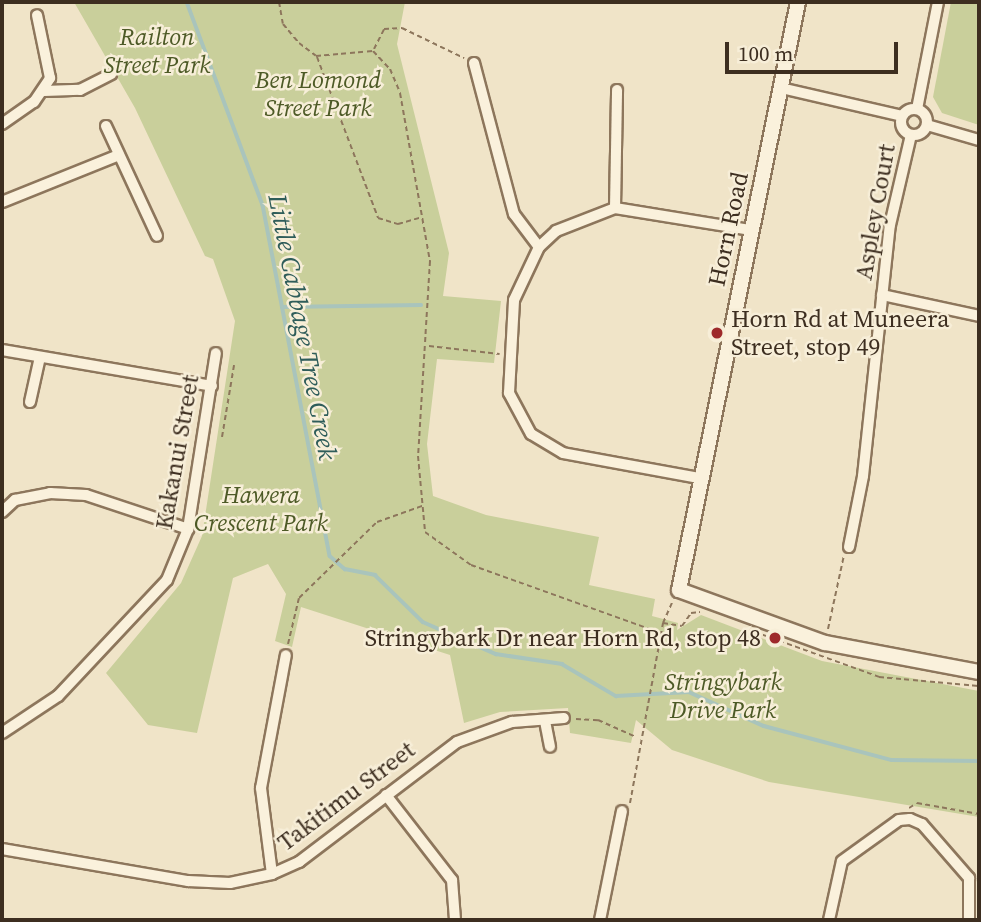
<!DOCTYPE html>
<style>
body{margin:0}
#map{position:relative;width:981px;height:922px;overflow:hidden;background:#f0e4c8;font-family:"Source Serif 4",serif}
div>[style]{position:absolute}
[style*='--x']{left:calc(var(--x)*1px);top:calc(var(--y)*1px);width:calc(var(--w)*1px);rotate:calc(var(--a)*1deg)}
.green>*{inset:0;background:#c9cf9b}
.stream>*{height:3.5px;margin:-1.75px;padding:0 1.75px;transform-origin:1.75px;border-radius:1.75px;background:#a9c4bc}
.path>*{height:2px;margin-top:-1px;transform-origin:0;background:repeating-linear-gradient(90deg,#8d765c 0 5px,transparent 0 8.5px)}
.roads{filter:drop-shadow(2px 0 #8d765c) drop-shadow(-2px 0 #8d765c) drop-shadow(0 2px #8d765c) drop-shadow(0 -2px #8d765c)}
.minor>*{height:10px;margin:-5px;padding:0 5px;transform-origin:5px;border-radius:5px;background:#faf1dc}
.minor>.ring{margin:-5px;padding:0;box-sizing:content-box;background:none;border:10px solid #faf1dc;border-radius:50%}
.tertiary>*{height:14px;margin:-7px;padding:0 7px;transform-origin:7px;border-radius:7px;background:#faf1dc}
.dots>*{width:19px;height:19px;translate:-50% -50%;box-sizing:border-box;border:4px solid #f7eed8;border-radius:50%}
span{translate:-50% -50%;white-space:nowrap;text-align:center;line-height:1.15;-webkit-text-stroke:5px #f7eed8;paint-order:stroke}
.park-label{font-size:24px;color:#4d5a26;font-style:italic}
.street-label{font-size:24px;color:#3d2e20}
.poi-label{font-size:24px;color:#3d2e20}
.left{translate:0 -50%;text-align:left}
.right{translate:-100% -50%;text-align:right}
.water-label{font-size:26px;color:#2f5d5a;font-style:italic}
.frame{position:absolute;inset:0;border:4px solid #3d2e20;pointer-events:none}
.scale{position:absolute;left:725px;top:42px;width:173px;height:32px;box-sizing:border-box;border:4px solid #3d2e20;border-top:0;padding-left:9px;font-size:21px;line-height:24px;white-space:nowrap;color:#3d2e20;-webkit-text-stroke:5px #f7eed8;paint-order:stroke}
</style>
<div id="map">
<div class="green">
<i style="clip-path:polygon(74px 2px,405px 2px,397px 44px,449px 253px,443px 296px,501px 301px,494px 363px,437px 359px,427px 444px,433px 496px,486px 515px,599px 537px,589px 585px,655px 599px,652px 616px,678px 623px,677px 630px,701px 615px,822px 661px,979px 691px,979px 817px,769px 782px,672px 750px,636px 720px,631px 743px,570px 733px,568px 708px,500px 712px,464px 723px,450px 655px,301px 607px,292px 647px,275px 641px,286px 594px,268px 564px,233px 578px,197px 733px,148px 725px,106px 673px,181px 583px,202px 536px,235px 321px,213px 259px,205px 256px,135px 108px)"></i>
<i style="clip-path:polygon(951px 2px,979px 2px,979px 125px,942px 113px,933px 97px)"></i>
</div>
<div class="stream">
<i style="--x:187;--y:2;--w:217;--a:69.5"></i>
<i style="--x:263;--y:205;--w:357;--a:79.2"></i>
<i style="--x:330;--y:556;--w:20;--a:41"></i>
<i style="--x:345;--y:569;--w:31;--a:11"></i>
<i style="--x:375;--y:575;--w:67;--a:44.4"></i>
<i style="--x:423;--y:622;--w:80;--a:23.7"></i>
<i style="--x:496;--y:654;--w:67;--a:8.6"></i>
<i style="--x:562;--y:664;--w:63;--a:30.7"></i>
<i style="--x:616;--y:696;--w:73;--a:-3.1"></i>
<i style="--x:689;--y:692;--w:82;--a:24.4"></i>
<i style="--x:764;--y:726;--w:132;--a:14.9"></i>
<i style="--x:892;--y:760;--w:87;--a:0.7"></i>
<i style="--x:282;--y:307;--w:139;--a:-0.8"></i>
</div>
<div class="path">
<i style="--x:279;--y:2;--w:22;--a:80"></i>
<i style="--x:283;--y:24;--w:25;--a:50"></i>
<i style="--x:299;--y:43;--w:21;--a:37"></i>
<i style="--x:316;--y:56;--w:57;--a:-5"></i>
<i style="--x:373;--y:51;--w:25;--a:47"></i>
<i style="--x:390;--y:69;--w:26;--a:67"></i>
<i style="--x:400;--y:93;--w:171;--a:79.9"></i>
<i style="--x:430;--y:261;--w:195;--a:93.5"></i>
<i style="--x:418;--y:456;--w:76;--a:84.7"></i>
<i style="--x:425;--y:532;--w:57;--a:35.7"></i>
<i style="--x:471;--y:565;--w:202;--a:19.7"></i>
<i style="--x:374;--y:49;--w:22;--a:-63"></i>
<i style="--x:384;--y:29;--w:18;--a:-3"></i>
<i style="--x:402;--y:28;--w:69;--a:25.8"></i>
<i style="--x:317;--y:57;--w:172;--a:69.2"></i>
<i style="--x:378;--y:218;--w:21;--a:17"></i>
<i style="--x:398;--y:224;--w:25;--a:-16"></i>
<i style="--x:429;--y:346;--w:71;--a:6.4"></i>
<i style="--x:222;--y:437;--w:73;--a:-80.5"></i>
<i style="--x:663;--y:623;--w:22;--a:-66"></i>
<i style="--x:828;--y:629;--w:76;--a:-77.8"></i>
<i style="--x:755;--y:632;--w:132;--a:19.9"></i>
<i style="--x:879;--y:677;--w:100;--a:5.1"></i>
<i style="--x:288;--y:644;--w:47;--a:-76.6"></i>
<i style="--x:299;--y:598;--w:109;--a:-44.3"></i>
<i style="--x:377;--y:522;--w:48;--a:-19.6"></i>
<i style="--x:576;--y:719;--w:22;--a:3"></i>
<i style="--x:598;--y:720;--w:42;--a:24.1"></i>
<i style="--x:630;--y:803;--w:183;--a:-79.6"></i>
<i style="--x:663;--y:623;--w:19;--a:9"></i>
<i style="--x:682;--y:626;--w:16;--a:-55"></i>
<i style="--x:691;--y:613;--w:9;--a:-6"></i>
<i style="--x:909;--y:808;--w:9;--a:-32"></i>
<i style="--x:917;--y:803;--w:63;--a:10.1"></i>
</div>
<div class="roads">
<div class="minor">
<i style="--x:474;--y:63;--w:156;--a:75.2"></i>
<i style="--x:514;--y:214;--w:41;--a:52.9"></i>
<i style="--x:781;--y:88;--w:124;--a:13"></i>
<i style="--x:44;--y:91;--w:36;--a:-2"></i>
<i style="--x:80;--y:90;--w:35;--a:-27"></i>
<i class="ring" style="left:901px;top:109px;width:16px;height:16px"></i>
<i style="--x:917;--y:109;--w:109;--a:-78.9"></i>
<i style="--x:2;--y:124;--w:39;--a:-35"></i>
<i style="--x:34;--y:102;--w:29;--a:-56"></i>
<i style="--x:50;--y:78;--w:64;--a:-101.7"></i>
<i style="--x:927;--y:125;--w:54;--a:16.1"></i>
<i style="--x:106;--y:126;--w:121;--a:65.1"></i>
<i style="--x:2;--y:202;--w:126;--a:-21.9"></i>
<i style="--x:615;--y:208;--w:118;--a:-89"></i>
<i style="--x:882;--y:295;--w:99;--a:12.2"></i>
<i style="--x:2;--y:350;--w:213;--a:9.7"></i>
<i style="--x:30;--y:402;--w:46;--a:-77.5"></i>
<i style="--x:699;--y:478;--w:138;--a:-169.6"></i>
<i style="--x:563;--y:453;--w:37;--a:-149"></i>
<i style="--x:531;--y:434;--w:47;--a:-118.2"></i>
<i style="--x:509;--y:393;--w:93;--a:-86.9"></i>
<i style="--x:514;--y:300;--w:59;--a:-64.7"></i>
<i style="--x:539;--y:247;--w:23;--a:-43"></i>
<i style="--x:556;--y:231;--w:63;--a:-21.3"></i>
<i style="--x:615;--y:208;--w:138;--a:9.2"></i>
<i style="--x:2;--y:512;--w:18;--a:-43"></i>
<i style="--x:15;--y:500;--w:36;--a:-11"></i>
<i style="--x:50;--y:493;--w:36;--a:3"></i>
<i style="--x:86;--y:495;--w:108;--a:18.4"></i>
<i style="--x:849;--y:547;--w:72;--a:-78.8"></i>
<i style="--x:863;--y:476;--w:252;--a:-83.9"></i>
<i style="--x:890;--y:225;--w:92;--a:-76.9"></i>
<i style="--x:545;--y:721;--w:26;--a:79"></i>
<i style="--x:2;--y:733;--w:67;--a:-33.5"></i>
<i style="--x:58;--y:696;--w:159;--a:-46.8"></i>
<i style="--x:167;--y:580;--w:55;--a:-67.6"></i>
<i style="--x:188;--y:529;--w:178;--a:-81"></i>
<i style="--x:386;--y:795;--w:108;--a:52.2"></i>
<i style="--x:452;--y:880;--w:40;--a:85.7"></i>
<i style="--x:2;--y:849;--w:189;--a:9.8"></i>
<i style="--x:188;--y:881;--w:42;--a:2.7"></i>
<i style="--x:230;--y:883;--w:43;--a:-12.1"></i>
<i style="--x:272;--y:874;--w:30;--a:-24"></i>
<i style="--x:299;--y:862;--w:198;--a:-37.2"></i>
<i style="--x:457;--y:742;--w:59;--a:-20"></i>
<i style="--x:512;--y:722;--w:52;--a:-4.4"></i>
<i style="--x:272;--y:874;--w:87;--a:-97.3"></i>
<i style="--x:261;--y:788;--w:135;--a:-79.4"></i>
<i style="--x:600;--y:920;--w:111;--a:-78.6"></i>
<i style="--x:829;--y:920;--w:60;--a:-77.6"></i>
<i style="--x:842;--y:861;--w:70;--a:-35.7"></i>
<i style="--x:899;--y:820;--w:11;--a:-5"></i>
<i style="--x:910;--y:819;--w:13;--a:23"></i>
<i style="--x:922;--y:824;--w:72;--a:49"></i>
<i style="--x:969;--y:878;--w:42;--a:90"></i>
</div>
<div class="tertiary">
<i style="--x:798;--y:2;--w:600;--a:101.44"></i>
<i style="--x:679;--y:590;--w:155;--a:20"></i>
<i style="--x:825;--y:643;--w:157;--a:10.7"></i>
</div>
</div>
<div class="dots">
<i style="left:717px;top:333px;background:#9e2a2b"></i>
<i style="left:775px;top:638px;background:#9e2a2b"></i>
</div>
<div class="park-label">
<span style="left:157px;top:51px">Railton<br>Street Park</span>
<span style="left:318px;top:94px">Ben Lomond<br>Street Park</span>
<span style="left:261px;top:509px">Hawera<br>Crescent Park</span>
<span style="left:723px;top:696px">Stringybark<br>Drive Park</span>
</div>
<div class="street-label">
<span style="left:875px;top:212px;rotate:-80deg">Aspley Court</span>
<span style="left:728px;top:229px;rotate:-78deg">Horn Road</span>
<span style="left:177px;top:452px;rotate:-80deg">Kakanui Street</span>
<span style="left:346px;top:796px;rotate:-37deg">Takitimu Street</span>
</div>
<div class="poi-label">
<span class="left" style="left:731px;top:333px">Horn Rd at Muneera<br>Street, stop 49</span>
<span class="right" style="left:761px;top:638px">Stringybark Dr near Horn Rd, stop 48</span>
</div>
<div class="water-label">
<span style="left:302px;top:327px;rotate:79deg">Little Cabbage Tree Creek</span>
</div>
<div class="frame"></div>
<div class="scale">100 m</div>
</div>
